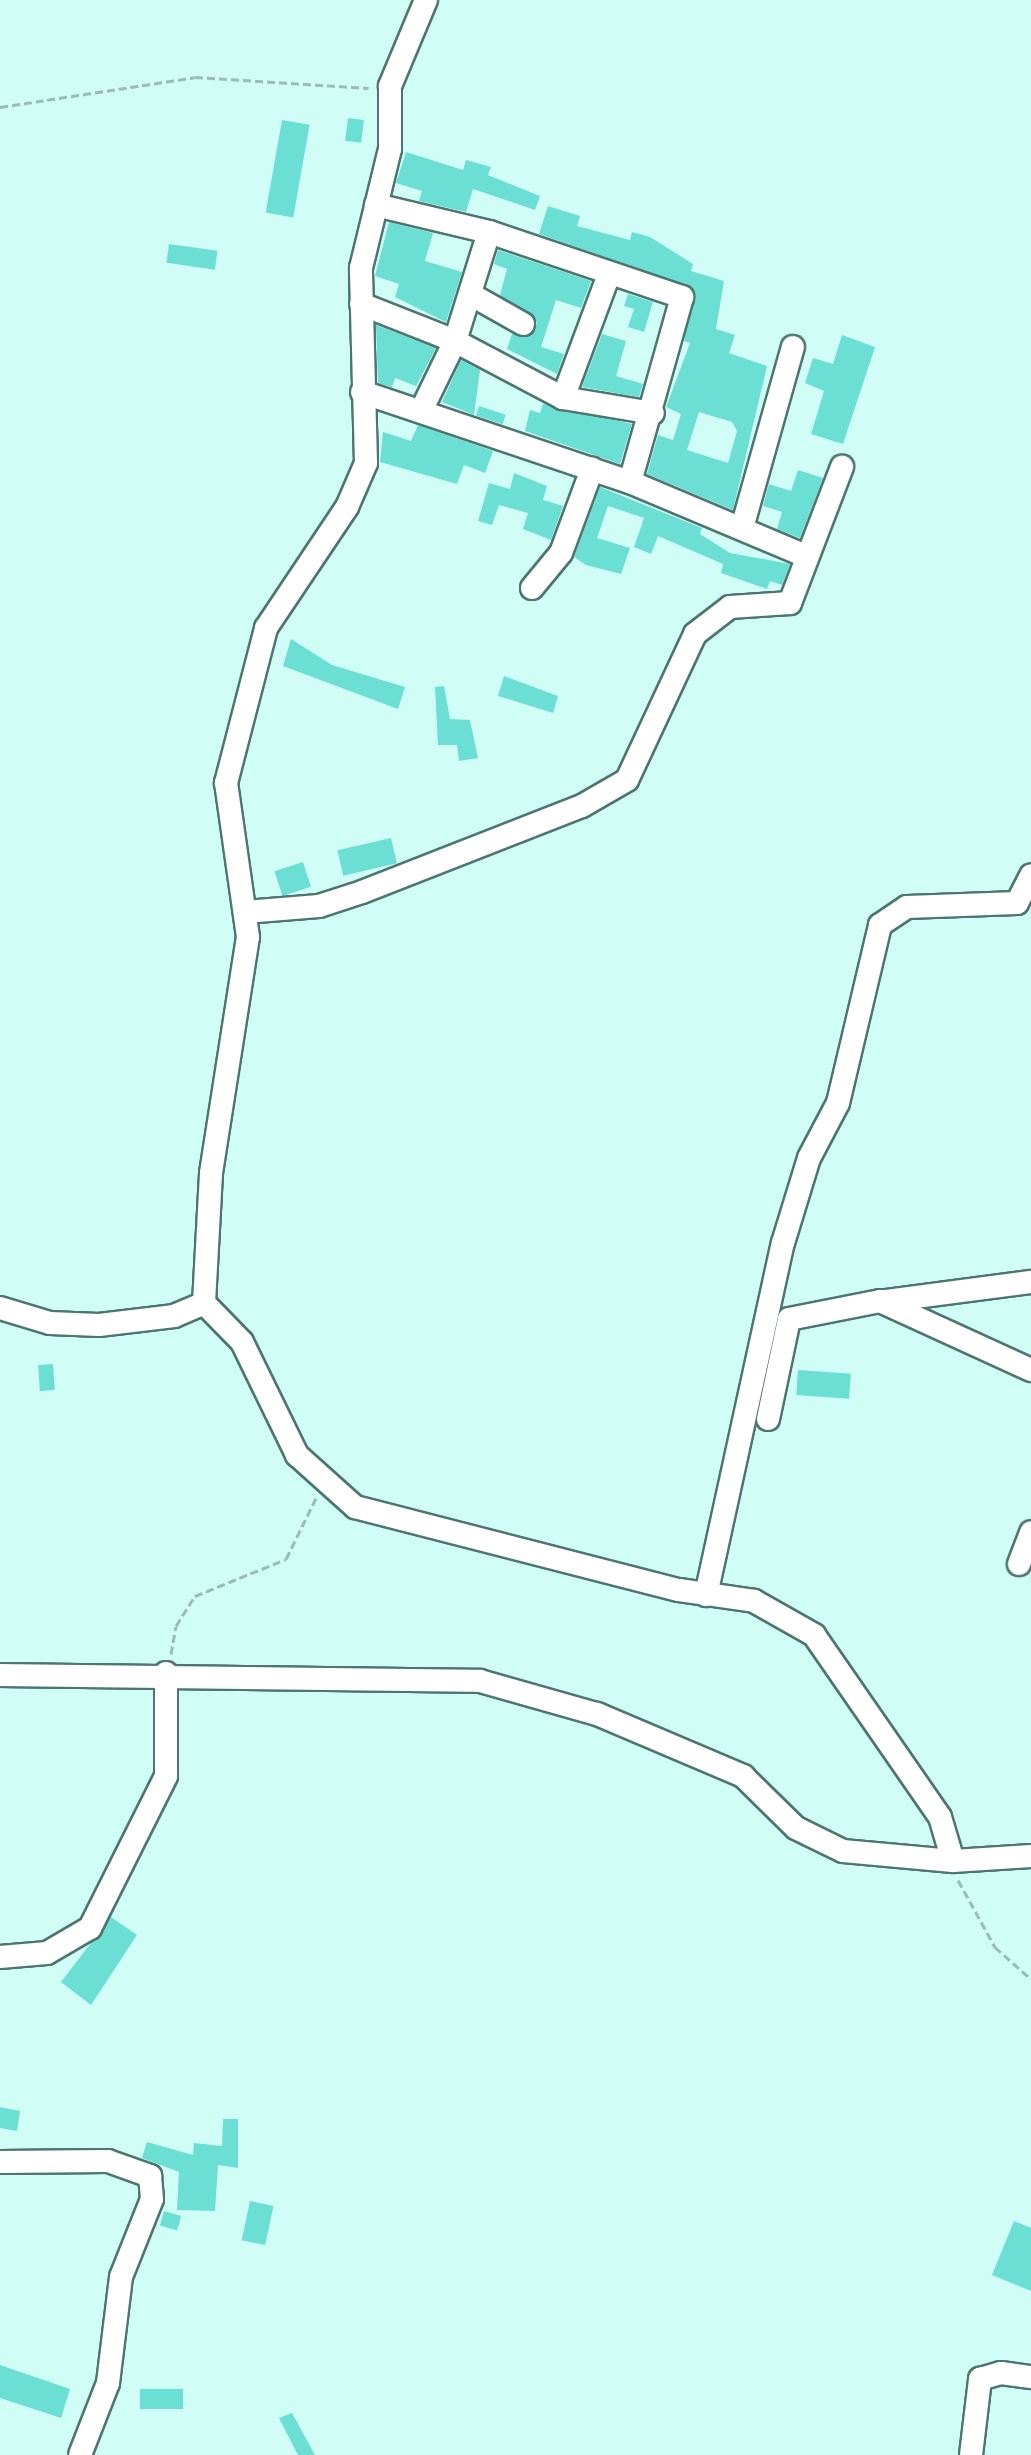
<!DOCTYPE html>
<style>
body{margin:0}
#map{position:relative;width:1031px;height:2455px;overflow:hidden;background:#d1fdf7;font-family:Barlow,sans-serif}
div>[style]{position:absolute}
[style*='--x']{left:calc(var(--x)*1px);top:calc(var(--y)*1px);width:calc(var(--w)*1px);rotate:calc(var(--a)*1deg)}
.building>*{inset:0;background:#6bdfd4;transform-origin:0 0}
.path>*{height:3px;margin-top:-1.5px;transform-origin:0;background:repeating-linear-gradient(90deg,#99bcb7 0 8px,transparent 0 12px)}
.roads{filter:drop-shadow(2px 0 #4d7571) drop-shadow(-2px 0 #4d7571) drop-shadow(0 2px #4d7571) drop-shadow(0 -2px #4d7571)}
.minor>*{height:22px;margin:-11px;padding:0 11px;transform-origin:11px;border-radius:11px;background:#fff}
span{translate:-50% -50%;white-space:nowrap;text-align:center;line-height:1.15;-webkit-text-stroke:6px #fff;paint-order:stroke}
</style>
<div id="map">
<div class="building">
<i style="left:348px;top:118px;width:16px;height:23px;rotate:7deg"></i>
<i style="left:282px;top:120px;width:28px;height:94px;rotate:10deg"></i>
<i style="clip-path:polygon(406px 152px,463px 170px,466px 160px,491px 167px,488px 175px,540px 196px,535px 210px,473px 189px,466px 212px,419px 201px,422px 191px,396px 183px)"></i>
<i style="clip-path:polygon(evenodd,548px 206px,580px 216px,577px 226px,630px 240px,632px 232px,650px 237px,693px 264px,691px 271px,724px 281px,716px 329px,735px 335px,729px 353px,767px 366px,733px 510px,647px 474px,658px 435px,673px 440px,681px 414px,666px 407px,690px 343px,684px 341px,693px 288px,539px 234px,548px 206px,699px 412px,732px 422px,737px 431px,728px 463px,687px 450px,699px 412px)"></i>
<i style="clip-path:polygon(389px 222px,433px 233px,425px 261px,462px 272px,446px 322px,395px 297px,399px 284px,375px 276px)"></i>
<i style="left:169px;top:244px;width:49px;height:19px;rotate:8deg"></i>
<i style="clip-path:polygon(498px 250px,591px 281px,581px 308px,556px 300px,541px 347px,564px 354px,557px 374px,507px 349px,512px 334px,529px 336px,537px 323px,500px 295px,507px 269px,494px 264px)"></i>
<i style="clip-path:polygon(628px 294px,653px 302px,644px 332px,628px 327px,634px 309px,624px 306px)"></i>
<i style="clip-path:polygon(376px 325px,436px 348px,416px 386px,395px 378px,392px 387px,378px 383px)"></i>
<i style="clip-path:polygon(602px 334px,626px 341px,616px 376px,643px 384px,639px 397px,582px 387px)"></i>
<i style="clip-path:polygon(842px 335px,875px 347px,843px 444px,811px 434px,824px 391px,805px 383px,813px 358px,833px 364px)"></i>
<i style="clip-path:polygon(461px 360px,480px 370px,474px 415px,442px 402px)"></i>
<i style="clip-path:polygon(543px 404px,632px 424px,620px 464px,525px 431px,530px 410px,540px 413px)"></i>
<i style="left:479px;top:406px;width:28px;height:10px;rotate:18deg"></i>
<i style="clip-path:polygon(418px 425px,493px 451px,485px 473px,464px 465px,457px 484px,380px 462px,383px 432px,411px 441px)"></i>
<i style="clip-path:polygon(798px 470px,823px 478px,800px 538px,777px 529px,782px 512px,763px 506px,769px 484px,791px 491px)"></i>
<i style="clip-path:polygon(514px 473px,547px 486px,543px 500px,563px 506px,551px 540px,523px 529px,528px 513px,499px 505px,492px 525px,478px 521px,489px 483px,510px 489px)"></i>
<i style="clip-path:polygon(600px 487px,702px 528px,700px 534px,730px 553px,790px 564px,782px 585px,770px 581px,767px 589px,721px 573px,723px 564px,658px 536px,651px 554px,634px 547px,644px 518px,608px 506px,597px 538px,630px 548px,621px 574px,586px 565px,574px 557px)"></i>
<i style="clip-path:polygon(291px 639px,332px 665px,405px 687px,398px 709px,283px 666px)"></i>
<i style="clip-path:polygon(504px 676px,558px 696px,553px 713px,498px 696px)"></i>
<i style="clip-path:polygon(444px 686px,450px 719px,470px 720px,478px 758px,459px 761px,457px 745px,438px 745px,435px 687px)"></i>
<i style="left:391px;top:838px;width:26px;height:55px;rotate:77deg"></i>
<i style="left:303px;top:862px;width:26px;height:30px;rotate:72deg"></i>
<i style="left:53px;top:1364px;width:26px;height:15px;rotate:86deg"></i>
<i style="left:798px;top:1370px;width:53px;height:25px;rotate:4deg"></i>
<i style="clip-path:polygon(111px 1917px,137px 1935px,91px 2005px,61px 1982px)"></i>
<i style="clip-path:polygon(0 2107px,20px 2111px,17px 2131px,0 2128px)"></i>
<i style="clip-path:polygon(223px 2119px,238px 2119px,238px 2168px,218px 2165px,215px 2211px,177px 2210px,179px 2172px,142px 2158px,147px 2142px,193px 2155px,194px 2143px,222px 2146px)"></i>
<i style="left:250px;top:2201px;width:24px;height:40px;rotate:12deg"></i>
<i style="left:164px;top:2211px;width:18px;height:15px;rotate:16deg"></i>
<i style="clip-path:polygon(1014px 2221px,1031px 2228px,1031px 2291px,992px 2275px)"></i>
<i style="clip-path:polygon(0 2365px,70px 2389px,61px 2418px,0 2398px)"></i>
<i style="left:140px;top:2389px;width:43px;height:20px"></i>
<i style="clip-path:polygon(292px 2413px,315px 2455px,298px 2455px,279px 2418px)"></i>
</div>
<div class="path">
<i style="--x:0;--y:107;--w:197;--a:-8.7"></i>
<i style="--x:195;--y:77;--w:174;--a:3.6"></i>
<i style="--x:171;--y:1654;--w:28;--a:-80"></i>
<i style="--x:176;--y:1626;--w:36;--a:-58"></i>
<i style="--x:195;--y:1596;--w:98;--a:-22.1"></i>
<i style="--x:286;--y:1559;--w:68;--a:-63.8"></i>
<i style="--x:958;--y:1880;--w:77;--a:61.1"></i>
<i style="--x:995;--y:1947;--w:48;--a:41.6"></i>
</div>
<div class="roads">
<div class="minor">
<i style="--x:376;--y:205;--w:116;--a:13.4"></i>
<i style="--x:489;--y:232;--w:204;--a:18.6"></i>
<i style="--x:682;--y:297;--w:192;--a:105.7"></i>
<i style="--x:470;--y:294;--w:61;--a:29.5"></i>
<i style="--x:361;--y:304;--w:101;--a:21.5"></i>
<i style="--x:455;--y:341;--w:122;--a:27.8"></i>
<i style="--x:563;--y:398;--w:91;--a:9.5"></i>
<i style="--x:362;--y:392;--w:283;--a:18.6"></i>
<i style="--x:630;--y:482;--w:191;--a:22.8"></i>
<i style="--x:563;--y:398;--w:129;--a:-69.6"></i>
<i style="--x:422;--y:409;--w:76;--a:-64.1"></i>
<i style="--x:455;--y:341;--w:114;--a:-72.7"></i>
<i style="--x:742;--y:528;--w:188;--a:-74.3"></i>
<i style="--x:532;--y:588;--w:45;--a:-50.4"></i>
<i style="--x:561;--y:553;--w:90;--a:-69.7"></i>
<i style="--x:245;--y:912;--w:74;--a:-4.6"></i>
<i style="--x:319;--y:906;--w:45;--a:-18"></i>
<i style="--x:362;--y:892;--w:236;--a:-21.4"></i>
<i style="--x:582;--y:806;--w:52;--a:-30"></i>
<i style="--x:627;--y:780;--w:161;--a:-65"></i>
<i style="--x:695;--y:634;--w:44;--a:-37.6"></i>
<i style="--x:730;--y:607;--w:60;--a:-3.8"></i>
<i style="--x:790;--y:603;--w:146;--a:-69.1"></i>
<i style="--x:886;--y:1301;--w:146;--a:-7.5"></i>
<i style="--x:204;--y:1303;--w:54;--a:45.7"></i>
<i style="--x:242;--y:1342;--w:126;--a:64"></i>
<i style="--x:297;--y:1455;--w:78;--a:41.9"></i>
<i style="--x:355;--y:1507;--w:334;--a:14.4"></i>
<i style="--x:679;--y:1590;--w:76;--a:8.3"></i>
<i style="--x:754;--y:1601;--w:69;--a:29.5"></i>
<i style="--x:814;--y:1635;--w:221;--a:55.3"></i>
<i style="--x:940;--y:1817;--w:46;--a:73.5"></i>
<i style="--x:0;--y:1308;--w:52;--a:16.7"></i>
<i style="--x:50;--y:1323;--w:49;--a:2.3"></i>
<i style="--x:99;--y:1325;--w:76;--a:-6.8"></i>
<i style="--x:174;--y:1316;--w:33;--a:-23"></i>
<i style="--x:204;--y:1303;--w:130;--a:-86.9"></i>
<i style="--x:211;--y:1173;--w:239;--a:-81.1"></i>
<i style="--x:248;--y:937;--w:156;--a:-98.1"></i>
<i style="--x:226;--y:783;--w:160;--a:-75.5"></i>
<i style="--x:266;--y:628;--w:146;--a:-56.2"></i>
<i style="--x:347;--y:507;--w:48;--a:-66.6"></i>
<i style="--x:366;--y:463;--w:195;--a:-91.5"></i>
<i style="--x:361;--y:268;--w:122;--a:-76.3"></i>
<i style="--x:390;--y:149;--w:63;--a:-90"></i>
<i style="--x:390;--y:86;--w:93;--a:-67.3"></i>
<i style="--x:768;--y:1419;--w:102;--a:-78.1"></i>
<i style="--x:789;--y:1319;--w:93;--a:-11.2"></i>
<i style="--x:880;--y:1301;--w:166;--a:24.6"></i>
<i style="--x:1019;--y:1564;--w:34;--a:-69"></i>
<i style="--x:706;--y:1595;--w:360;--a:-77.7"></i>
<i style="--x:783;--y:1243;--w:89;--a:-73"></i>
<i style="--x:809;--y:1158;--w:62;--a:-62.2"></i>
<i style="--x:838;--y:1103;--w:183;--a:-76.7"></i>
<i style="--x:880;--y:925;--w:32;--a:-34"></i>
<i style="--x:907;--y:907;--w:110;--a:-2.1"></i>
<i style="--x:1017;--y:903;--w:31;--a:-63"></i>
<i style="--x:0;--y:1675;--w:480;--a:0.7"></i>
<i style="--x:480;--y:1681;--w:122;--a:15.8"></i>
<i style="--x:597;--y:1714;--w:159;--a:23"></i>
<i style="--x:743;--y:1776;--w:74;--a:44.5"></i>
<i style="--x:796;--y:1828;--w:52;--a:26.1"></i>
<i style="--x:843;--y:1851;--w:110;--a:5.2"></i>
<i style="--x:953;--y:1861;--w:78;--a:-3.7"></i>
<i style="--x:0;--y:1957;--w:47;--a:-4.9"></i>
<i style="--x:47;--y:1953;--w:50;--a:-30.2"></i>
<i style="--x:90;--y:1928;--w:170;--a:-63.4"></i>
<i style="--x:166;--y:1776;--w:103;--a:-90"></i>
<i style="--x:0;--y:2162;--w:108;--a:-0.5"></i>
<i style="--x:108;--y:2161;--w:45;--a:19.7"></i>
<i style="--x:150;--y:2176;--w:23;--a:85"></i>
<i style="--x:152;--y:2199;--w:84;--a:111.7"></i>
<i style="--x:121;--y:2277;--w:107;--a:97"></i>
<i style="--x:108;--y:2383;--w:77;--a:111.3"></i>
<i style="--x:971;--y:2455;--w:77;--a:-83.2"></i>
<i style="--x:980;--y:2379;--w:22;--a:-16"></i>
<i style="--x:1001;--y:2373;--w:30;--a:8"></i>
</div>
</div>
</div>
